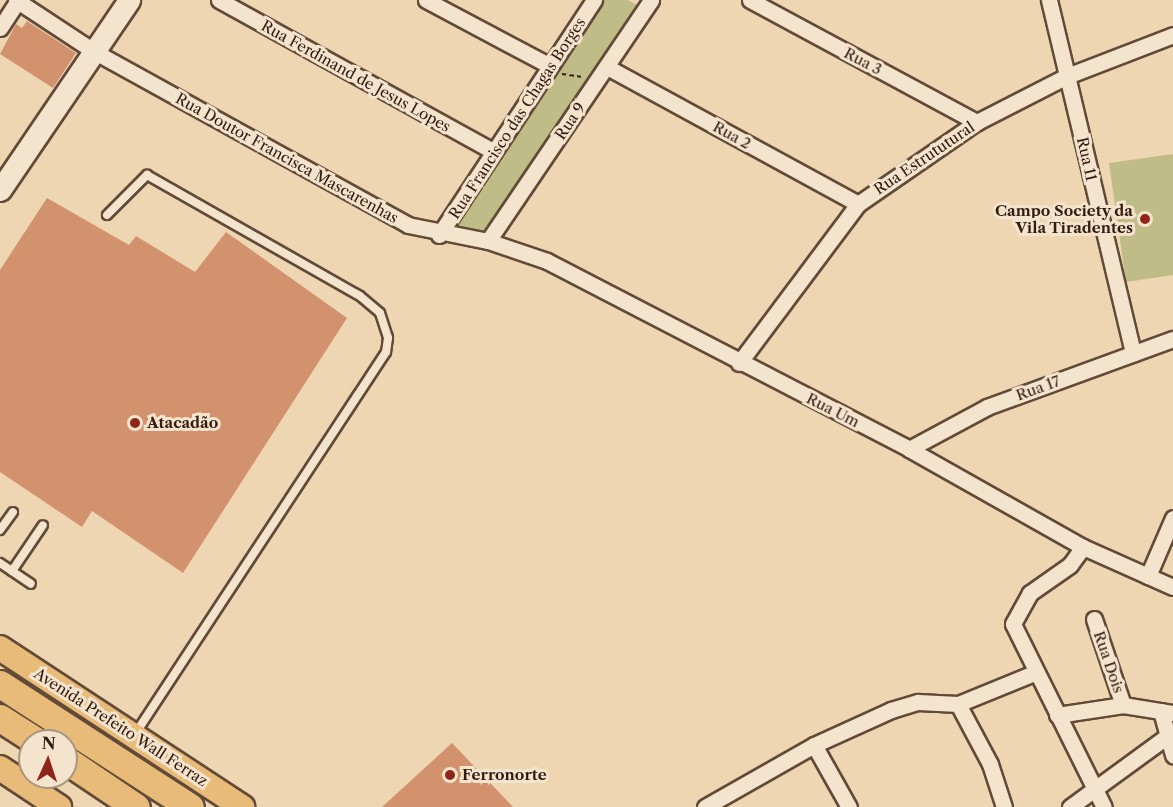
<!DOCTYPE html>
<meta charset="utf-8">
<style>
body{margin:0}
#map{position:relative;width:1173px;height:807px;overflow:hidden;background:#efd6b2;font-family:"Libre Caslon Text",serif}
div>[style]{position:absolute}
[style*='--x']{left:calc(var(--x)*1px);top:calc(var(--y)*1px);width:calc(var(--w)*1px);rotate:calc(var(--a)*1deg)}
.green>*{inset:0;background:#bfbc88}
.building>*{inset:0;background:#d2926d}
.path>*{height:2px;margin-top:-1px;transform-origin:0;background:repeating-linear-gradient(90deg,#331b10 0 4.5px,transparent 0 7.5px)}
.roads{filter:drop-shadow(2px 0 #624a38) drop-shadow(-2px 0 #624a38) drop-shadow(0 2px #624a38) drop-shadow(0 -2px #624a38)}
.lane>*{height:8px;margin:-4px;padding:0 4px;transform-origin:4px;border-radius:4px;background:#f5e4cd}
.street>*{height:15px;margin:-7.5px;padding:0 7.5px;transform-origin:7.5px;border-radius:7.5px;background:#f5e4cd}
.secondary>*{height:21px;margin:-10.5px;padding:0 10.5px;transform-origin:10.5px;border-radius:10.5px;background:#f5e4cd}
.primary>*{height:24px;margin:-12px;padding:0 12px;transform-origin:12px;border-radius:12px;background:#e8bb79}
.highway>*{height:27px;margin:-13.5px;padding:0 13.5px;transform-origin:13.5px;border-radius:13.5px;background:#e8bb79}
.dots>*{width:16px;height:16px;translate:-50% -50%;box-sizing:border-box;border:3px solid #f5e4cd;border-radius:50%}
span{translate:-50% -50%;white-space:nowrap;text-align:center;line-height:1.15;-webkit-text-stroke:6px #f5e4cd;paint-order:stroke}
.street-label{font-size:15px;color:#331b10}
.poi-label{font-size:15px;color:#331b10;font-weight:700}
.right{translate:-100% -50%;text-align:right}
.left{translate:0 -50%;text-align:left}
.north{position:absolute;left:18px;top:729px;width:60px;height:60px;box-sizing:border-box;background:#f5e4cd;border:2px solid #a79481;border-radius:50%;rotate:3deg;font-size:16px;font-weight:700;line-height:24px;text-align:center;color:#331b10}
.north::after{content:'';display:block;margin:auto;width:21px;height:27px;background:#8f2418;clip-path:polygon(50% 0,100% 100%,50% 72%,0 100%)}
</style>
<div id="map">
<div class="green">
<i style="clip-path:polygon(601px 0,628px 0,642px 8px,491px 232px,451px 229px)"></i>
<i style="clip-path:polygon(1173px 154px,1173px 275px,1126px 282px,1109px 163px)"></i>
</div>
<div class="building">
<i style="clip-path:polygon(27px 21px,76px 53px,53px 88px,0 54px,16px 24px,22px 28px)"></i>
<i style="clip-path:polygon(47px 198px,129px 245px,136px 236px,195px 272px,226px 232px,347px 318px,183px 573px,92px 511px,82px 527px,0 472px,0 270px)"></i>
<i style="clip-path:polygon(452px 743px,513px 807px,382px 807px)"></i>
</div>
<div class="path">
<i style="--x:562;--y:74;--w:21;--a:8"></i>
</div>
<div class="roads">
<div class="lane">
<i style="--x:107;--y:215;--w:57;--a:-45"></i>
<i style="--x:147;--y:175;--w:245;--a:29.6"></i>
<i style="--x:360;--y:296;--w:26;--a:40"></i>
<i style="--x:380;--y:313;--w:26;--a:72"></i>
<i style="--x:388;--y:338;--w:14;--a:98"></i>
<i style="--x:386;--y:352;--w:457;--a:123.3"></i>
<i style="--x:0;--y:530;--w:22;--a:-54"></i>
<i style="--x:0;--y:563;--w:37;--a:34"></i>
<i style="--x:12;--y:571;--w:55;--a:-56"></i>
</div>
<div class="street">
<i style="--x:16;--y:0;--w:95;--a:33.4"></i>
<i style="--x:95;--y:52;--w:358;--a:28.9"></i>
<i style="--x:408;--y:225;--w:82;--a:11.3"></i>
<i style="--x:488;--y:241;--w:62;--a:18.7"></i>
<i style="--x:547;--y:261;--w:408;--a:27.4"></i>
<i style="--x:909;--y:449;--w:200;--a:29.4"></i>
<i style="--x:1083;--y:547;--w:98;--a:24"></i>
<i style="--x:219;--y:0;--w:314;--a:28.9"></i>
<i style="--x:426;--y:0;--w:140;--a:28"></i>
<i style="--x:750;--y:0;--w:258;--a:28.3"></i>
<i style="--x:1049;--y:0;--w:363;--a:76.6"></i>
<i style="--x:0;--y:28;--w:33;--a:-57"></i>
<i style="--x:607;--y:67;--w:286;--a:28.6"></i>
<i style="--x:439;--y:235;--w:282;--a:-56.6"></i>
<i style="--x:488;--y:241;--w:291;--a:-55.9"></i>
<i style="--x:739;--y:363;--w:199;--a:-53.2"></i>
<i style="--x:858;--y:204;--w:145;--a:-34.6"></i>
<i style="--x:977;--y:122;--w:101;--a:-27.1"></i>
<i style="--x:1067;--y:76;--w:114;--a:-21.1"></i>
<i style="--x:909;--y:449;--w:89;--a:-28.3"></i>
<i style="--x:987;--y:407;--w:198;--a:-20.1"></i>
<i style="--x:1083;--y:547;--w:22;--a:126"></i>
<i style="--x:1070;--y:565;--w:49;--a:145"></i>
<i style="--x:1030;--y:593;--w:35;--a:119"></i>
<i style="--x:1013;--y:624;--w:204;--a:63.6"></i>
<i style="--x:1148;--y:576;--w:63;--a:-66.7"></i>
<i style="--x:1094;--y:619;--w:91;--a:71.4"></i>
<i style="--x:958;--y:704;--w:68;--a:61.9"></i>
<i style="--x:990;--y:764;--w:45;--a:72"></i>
<i style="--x:1161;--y:711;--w:46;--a:74.7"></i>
<i style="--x:1057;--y:715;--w:67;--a:-8.6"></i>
<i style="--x:1123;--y:705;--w:51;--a:9.1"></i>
<i style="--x:814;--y:745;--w:71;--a:60.6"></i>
<i style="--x:705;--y:807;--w:125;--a:-29.6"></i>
<i style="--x:814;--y:745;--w:85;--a:-24.4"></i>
<i style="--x:891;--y:710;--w:28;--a:-17"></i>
<i style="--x:918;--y:702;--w:40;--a:2.9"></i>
<i style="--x:958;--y:704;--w:82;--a:-22.2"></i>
<i style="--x:1070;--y:807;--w:119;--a:-36.1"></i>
</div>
<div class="secondary">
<i style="--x:0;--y:190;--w:230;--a:-55.8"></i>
</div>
<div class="primary">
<i style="--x:0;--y:648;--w:290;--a:33.3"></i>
<i style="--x:0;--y:768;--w:71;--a:33.5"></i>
</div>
<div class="highway">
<i style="--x:0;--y:684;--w:226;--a:32.9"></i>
<i style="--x:0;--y:718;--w:43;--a:32.6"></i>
<i style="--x:66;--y:760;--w:84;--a:33.9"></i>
</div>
</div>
<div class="dots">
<i style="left:1145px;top:219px;background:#8f2418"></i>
<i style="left:135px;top:423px;background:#8f2418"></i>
<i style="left:450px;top:775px;background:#8f2418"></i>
</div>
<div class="street-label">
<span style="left:863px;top:61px;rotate:28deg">Rua 3</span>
<span style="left:356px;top:76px;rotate:29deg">Rua Ferdinand de Jesus Lopes</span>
<span style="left:517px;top:118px;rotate:-57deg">Rua Francisco das Chagas Borges</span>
<span style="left:570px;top:121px;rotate:-56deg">Rua 9</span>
<span style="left:732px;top:135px;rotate:29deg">Rua 2</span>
<span style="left:287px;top:158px;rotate:29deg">Rua Doutor Francisca Mascarenhas</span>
<span style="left:924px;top:158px;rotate:-34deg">Rua Estrututural</span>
<span style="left:1087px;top:159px;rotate:77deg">Rua 11</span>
<span style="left:1038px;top:388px;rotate:-20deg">Rua 17</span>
<span style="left:833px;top:410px;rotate:27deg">Rua Um</span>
<span style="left:1109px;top:662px;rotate:71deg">Rua Dois</span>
<span style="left:121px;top:727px;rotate:33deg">Avenida Prefeito Wall Ferraz</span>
</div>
<div class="poi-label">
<span class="right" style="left:1133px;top:219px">Campo Society da<br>Vila Tiradentes</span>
<span class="left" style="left:147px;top:423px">Atacadão</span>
<span class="left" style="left:462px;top:775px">Ferronorte</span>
</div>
<div class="north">N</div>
</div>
